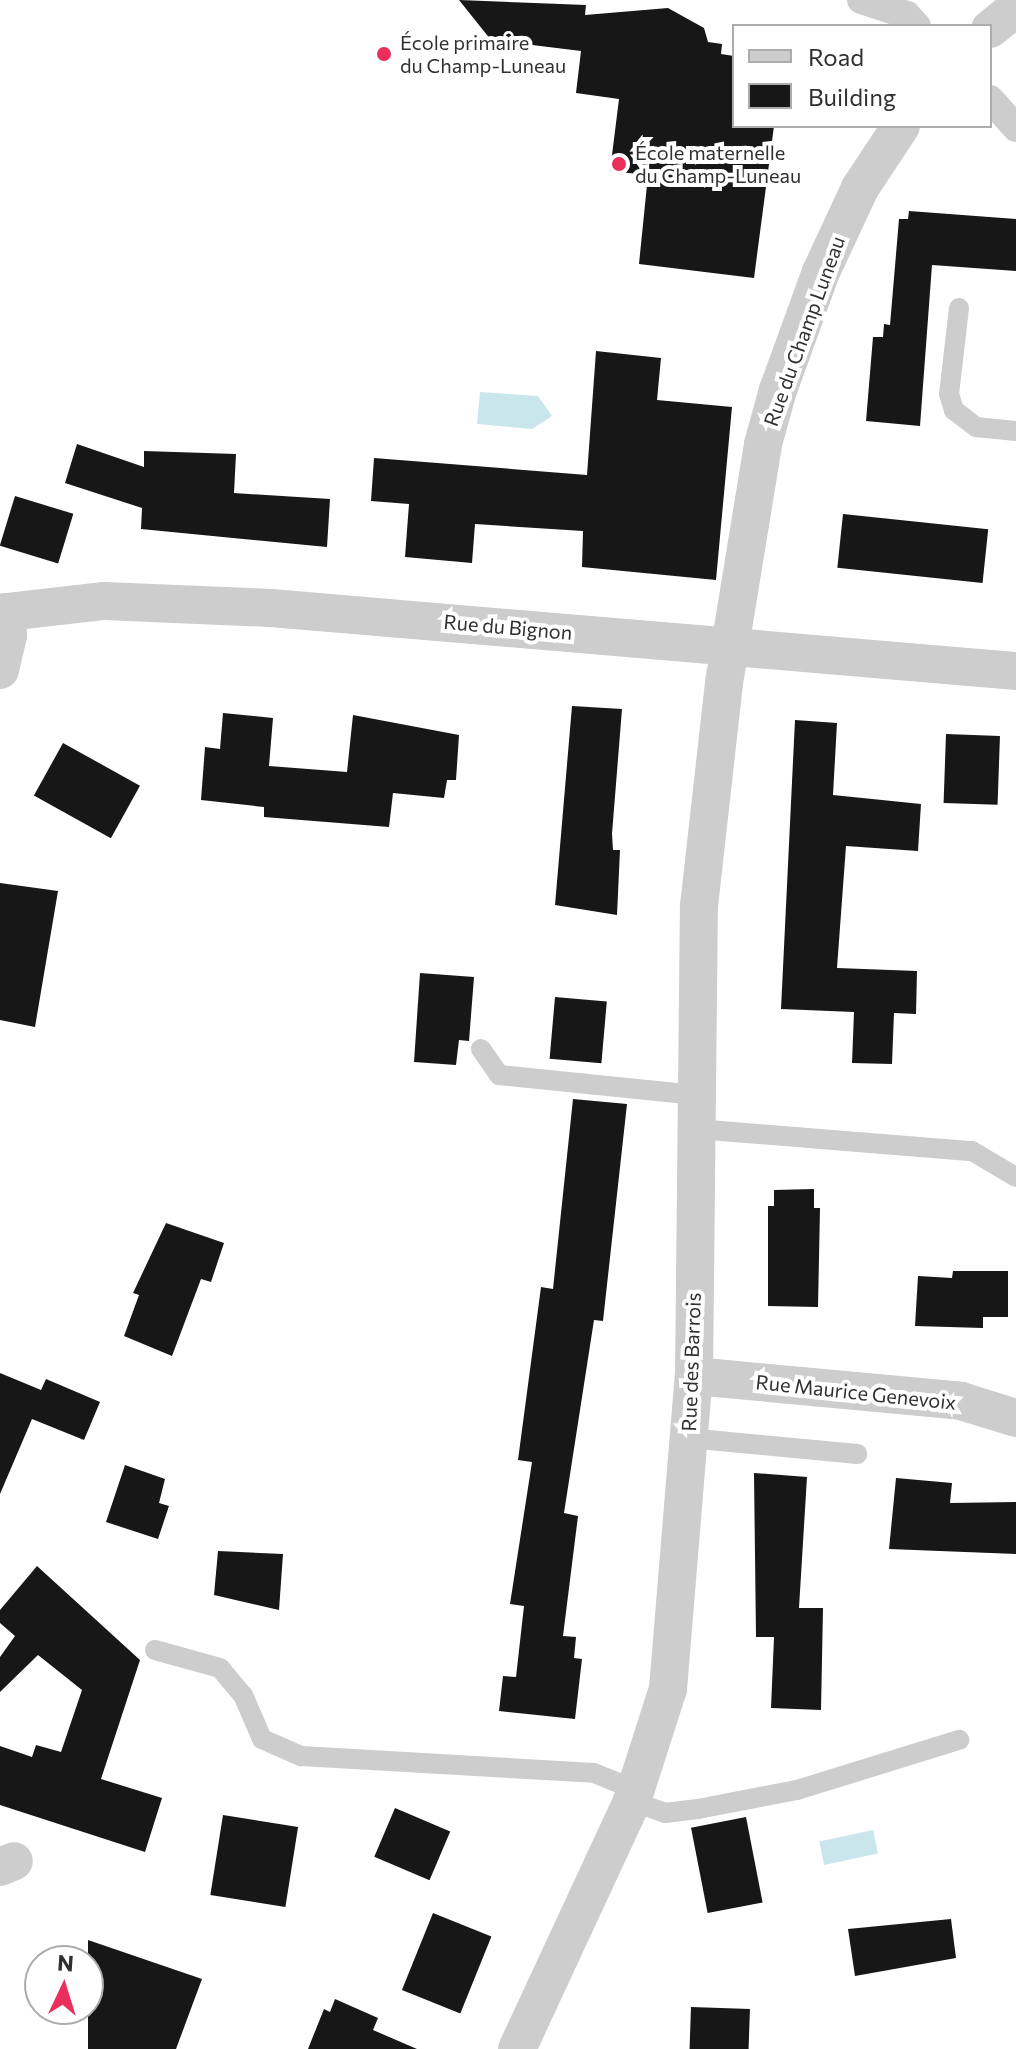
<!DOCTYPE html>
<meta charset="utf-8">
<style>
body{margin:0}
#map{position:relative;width:1016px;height:2049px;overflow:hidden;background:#fff;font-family:Commissioner,sans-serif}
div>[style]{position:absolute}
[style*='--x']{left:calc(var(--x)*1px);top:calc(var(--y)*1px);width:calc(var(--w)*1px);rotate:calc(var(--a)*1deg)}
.water>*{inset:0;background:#cae6ed;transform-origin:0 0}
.building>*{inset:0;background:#171717;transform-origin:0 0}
.service>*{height:20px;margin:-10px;padding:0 10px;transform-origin:10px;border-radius:10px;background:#cdcdcd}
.pedestrian>*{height:28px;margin:-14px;padding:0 14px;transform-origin:14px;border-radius:14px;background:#cdcdcd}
.minor>*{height:38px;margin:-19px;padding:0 19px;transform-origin:19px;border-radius:19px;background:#cdcdcd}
.dots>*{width:22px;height:22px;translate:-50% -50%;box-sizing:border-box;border:4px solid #fff;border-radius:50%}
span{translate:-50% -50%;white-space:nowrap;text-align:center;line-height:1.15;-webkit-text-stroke:8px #fff;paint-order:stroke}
.poi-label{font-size:20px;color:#303030}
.left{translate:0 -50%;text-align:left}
.street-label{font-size:20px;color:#303030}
.legend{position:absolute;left:732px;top:24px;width:260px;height:104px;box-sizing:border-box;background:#fff;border:2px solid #acacac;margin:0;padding:10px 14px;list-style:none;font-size:24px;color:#303030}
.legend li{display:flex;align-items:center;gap:16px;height:40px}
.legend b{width:40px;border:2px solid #acacac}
.north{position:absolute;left:24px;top:1945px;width:80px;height:80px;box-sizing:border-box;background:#fff;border:2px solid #acacac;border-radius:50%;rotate:4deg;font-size:22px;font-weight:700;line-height:32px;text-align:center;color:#303030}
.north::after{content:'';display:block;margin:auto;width:28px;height:36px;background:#ea2f5d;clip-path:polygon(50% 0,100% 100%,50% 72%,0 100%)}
</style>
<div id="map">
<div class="water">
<i style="clip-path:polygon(480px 392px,538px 396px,552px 416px,532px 429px,477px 424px)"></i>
<i style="left:873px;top:1830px;width:24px;height:55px;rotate:78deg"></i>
</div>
<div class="building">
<i style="clip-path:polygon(459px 0,586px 5px,585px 15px,668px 8px,704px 28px,708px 42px,722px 44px,721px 54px,734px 56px,734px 126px,774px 126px,754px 278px,639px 264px,648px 175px,610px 171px,619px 99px,576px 93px,581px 51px,491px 40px)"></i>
<i style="clip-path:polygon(909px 211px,1016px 219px,1016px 271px,932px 265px,920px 426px,866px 421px,873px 337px,883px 337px,884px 324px,890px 325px,899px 219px,908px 219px)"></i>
<i style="clip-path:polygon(596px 351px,661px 358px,657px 400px,732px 407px,716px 580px,582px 567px,583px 531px,475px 524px,472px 563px,405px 557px,409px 504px,371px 501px,374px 458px,587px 475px)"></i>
<i style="clip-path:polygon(77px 444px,144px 467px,144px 451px,236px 454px,234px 493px,330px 499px,327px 547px,141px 529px,142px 508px,65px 483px)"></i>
<i style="left:15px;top:496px;width:61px;height:52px;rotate:17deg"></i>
<i style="left:843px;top:514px;width:146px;height:54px;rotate:6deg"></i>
<i style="clip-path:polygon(572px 706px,622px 709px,612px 834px,613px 850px,620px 850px,617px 915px,555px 905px)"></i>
<i style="clip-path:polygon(223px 713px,273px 718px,269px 766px,347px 772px,353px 715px,459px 735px,456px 780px,447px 780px,444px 798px,393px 793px,389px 827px,264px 817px,264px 807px,201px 800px,205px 747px,220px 749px)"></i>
<i style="clip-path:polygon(795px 720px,837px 723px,833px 795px,921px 804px,918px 851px,846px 846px,837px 968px,917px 971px,916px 1014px,894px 1013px,892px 1064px,852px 1063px,854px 1012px,781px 1009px)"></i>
<i style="left:946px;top:734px;width:54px;height:69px;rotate:2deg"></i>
<i style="left:63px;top:743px;width:88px;height:60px;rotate:29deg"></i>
<i style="clip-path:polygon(0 883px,58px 891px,35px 1027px,0 1020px)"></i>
<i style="clip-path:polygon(420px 973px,474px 977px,469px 1041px,459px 1040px,456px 1065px,414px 1062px)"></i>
<i style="left:555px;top:997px;width:52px;height:62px;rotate:5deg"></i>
<i style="clip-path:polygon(573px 1099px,627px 1104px,603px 1321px,594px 1320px,564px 1513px,578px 1516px,563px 1636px,576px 1637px,574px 1658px,582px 1659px,575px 1719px,499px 1711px,503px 1676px,516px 1677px,524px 1606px,510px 1604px,532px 1462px,518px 1460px,541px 1287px,553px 1289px)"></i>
<i style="clip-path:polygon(814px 1189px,814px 1208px,820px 1208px,818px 1307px,768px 1306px,768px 1206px,774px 1206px,774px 1190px)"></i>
<i style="clip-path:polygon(166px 1223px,224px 1243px,211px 1282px,201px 1279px,172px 1356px,124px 1336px,139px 1295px,133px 1293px)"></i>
<i style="clip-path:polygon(953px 1271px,1008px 1271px,1008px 1317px,983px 1317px,983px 1328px,915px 1326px,918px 1276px,952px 1278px)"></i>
<i style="clip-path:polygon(0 1373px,41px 1390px,46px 1379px,100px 1402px,84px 1440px,32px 1419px,0 1494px)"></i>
<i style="clip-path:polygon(125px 1465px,165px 1479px,159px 1503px,169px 1506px,158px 1539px,106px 1522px)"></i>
<i style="clip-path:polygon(754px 1473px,807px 1477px,799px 1608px,823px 1608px,821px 1710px,771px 1708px,774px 1637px,756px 1637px)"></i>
<i style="clip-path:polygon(896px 1478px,952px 1483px,950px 1503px,1016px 1502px,1016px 1554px,889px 1549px)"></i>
<i style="clip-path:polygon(218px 1551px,283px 1554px,279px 1610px,214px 1595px)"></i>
<i style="clip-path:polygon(37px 1566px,140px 1660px,101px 1779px,162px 1798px,145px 1852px,0 1805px,0 1746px,32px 1757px,36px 1745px,61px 1752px,82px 1690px,38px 1655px,0 1692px,0 1657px,15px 1636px,0 1623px,0 1610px)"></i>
<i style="left:395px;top:1808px;width:60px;height:53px;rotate:23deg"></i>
<i style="left:223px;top:1815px;width:76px;height:81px;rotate:9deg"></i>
<i style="left:746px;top:1817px;width:87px;height:56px;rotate:79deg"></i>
<i style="left:433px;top:1913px;width:63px;height:83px;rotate:22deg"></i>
<i style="clip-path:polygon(951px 1919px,956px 1958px,855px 1976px,848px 1929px)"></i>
<i style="clip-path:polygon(88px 1940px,202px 1979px,176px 2049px,88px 2049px)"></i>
<i style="clip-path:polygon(335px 1999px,378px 2018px,373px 2030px,417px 2049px,308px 2049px,324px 2009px,330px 2012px)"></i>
<i style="left:691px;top:2007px;width:59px;height:42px;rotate:2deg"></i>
</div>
<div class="service">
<i style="--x:959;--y:308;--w:87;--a:96.6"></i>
<i style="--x:949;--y:394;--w:17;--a:73"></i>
<i style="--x:954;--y:410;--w:28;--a:38"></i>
<i style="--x:976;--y:427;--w:40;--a:5.7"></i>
<i style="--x:481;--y:1049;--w:32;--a:55"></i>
<i style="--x:499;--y:1075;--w:198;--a:5.8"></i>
<i style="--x:696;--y:1129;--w:277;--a:4.6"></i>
<i style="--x:972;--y:1151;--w:51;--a:30.6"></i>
<i style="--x:688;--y:1438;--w:170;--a:5.4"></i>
<i style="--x:155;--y:1650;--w:67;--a:15.5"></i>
<i style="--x:220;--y:1668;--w:35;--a:50"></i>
<i style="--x:243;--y:1695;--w:48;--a:66.6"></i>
<i style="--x:262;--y:1739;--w:43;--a:23.6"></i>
<i style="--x:301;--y:1756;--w:293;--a:3.3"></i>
<i style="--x:594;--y:1773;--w:45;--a:22"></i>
<i style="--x:632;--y:1801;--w:35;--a:20"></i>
<i style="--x:665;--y:1813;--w:33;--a:-7"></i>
<i style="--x:698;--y:1809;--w:101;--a:-10.9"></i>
<i style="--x:797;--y:1790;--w:170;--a:-17.2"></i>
</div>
<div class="pedestrian">
<i style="--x:861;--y:0;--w:48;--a:18.1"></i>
<i style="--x:907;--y:15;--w:15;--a:48"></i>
<i style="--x:990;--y:99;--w:39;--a:48"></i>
</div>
<div class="minor">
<i style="--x:990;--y:29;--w:33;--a:-39"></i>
<i style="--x:0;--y:613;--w:105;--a:-6.6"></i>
<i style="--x:104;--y:601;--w:167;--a:2.4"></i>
<i style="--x:271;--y:608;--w:748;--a:4.83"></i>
<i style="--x:0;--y:670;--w:36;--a:-77"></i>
<i style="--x:8;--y:635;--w:23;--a:-97"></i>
<i style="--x:694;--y:1376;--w:268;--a:5.3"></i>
<i style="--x:961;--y:1401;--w:58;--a:17.2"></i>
<i style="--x:0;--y:1867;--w:15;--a:-23"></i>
<i style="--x:517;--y:2049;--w:273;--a:-65.1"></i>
<i style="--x:632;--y:1801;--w:118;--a:-72.2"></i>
<i style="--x:668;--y:1689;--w:314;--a:-85.3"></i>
<i style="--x:694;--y:1376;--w:470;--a:-89.4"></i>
<i style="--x:699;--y:906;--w:224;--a:-83.6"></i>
<i style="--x:724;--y:683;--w:242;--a:-80.7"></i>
<i style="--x:763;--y:444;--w:56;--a:-74.5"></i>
<i style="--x:778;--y:390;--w:126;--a:-70"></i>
<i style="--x:821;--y:272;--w:93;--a:-65.1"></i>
<i style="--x:860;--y:188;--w:74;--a:-56.5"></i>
</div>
<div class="dots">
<i style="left:384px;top:54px;background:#ea2f5d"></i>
<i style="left:619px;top:164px;background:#ea2f5d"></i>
</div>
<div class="poi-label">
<span class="left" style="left:400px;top:54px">École primaire<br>du Champ-Luneau</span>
<span class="left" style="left:635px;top:164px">École maternelle<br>du Champ-Luneau</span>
</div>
<div class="street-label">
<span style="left:804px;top:331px;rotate:-70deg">Rue du Champ Luneau</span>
<span style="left:508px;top:627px;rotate:5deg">Rue du Bignon</span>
<span style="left:691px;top:1362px;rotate:-88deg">Rue des Barrois</span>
<span style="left:856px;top:1392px;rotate:6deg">Rue Maurice Genevoix</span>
</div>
<ul class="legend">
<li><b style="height:10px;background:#cdcdcd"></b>Road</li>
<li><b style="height:22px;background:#171717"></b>Building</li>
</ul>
<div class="north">N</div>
</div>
